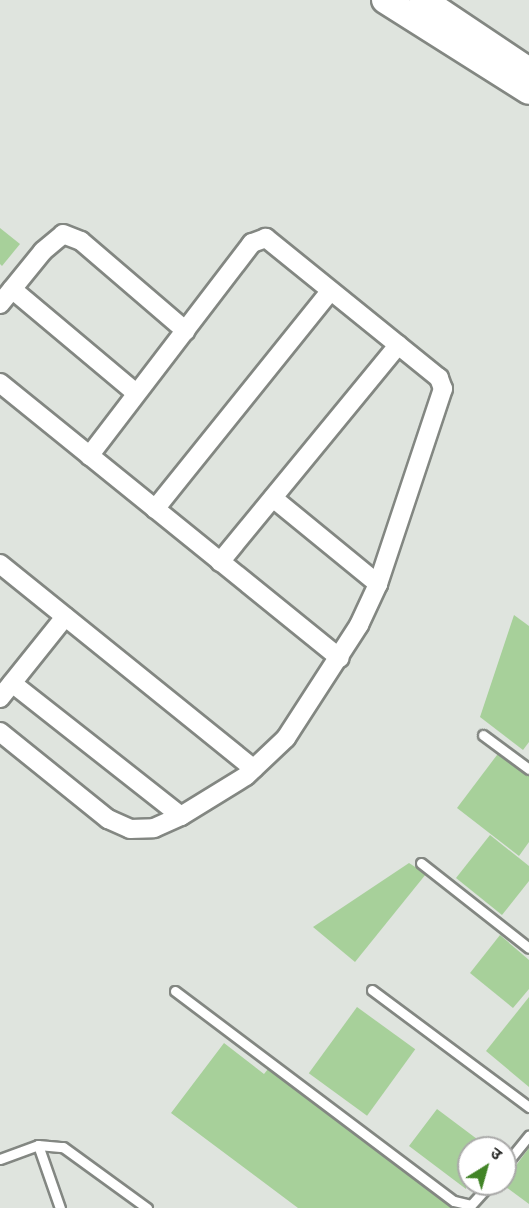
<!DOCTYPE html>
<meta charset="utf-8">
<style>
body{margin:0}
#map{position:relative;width:529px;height:1208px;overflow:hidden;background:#dfe4de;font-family:Ubuntu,"Noto Sans Devanagari",sans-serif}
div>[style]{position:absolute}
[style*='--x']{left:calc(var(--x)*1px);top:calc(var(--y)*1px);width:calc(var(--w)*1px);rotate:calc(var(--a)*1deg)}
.building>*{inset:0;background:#a7d09a;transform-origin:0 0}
.roads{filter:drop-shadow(2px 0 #838782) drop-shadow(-2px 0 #838782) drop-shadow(0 2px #838782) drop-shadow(0 -2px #838782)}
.service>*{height:9px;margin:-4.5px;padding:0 4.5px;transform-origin:4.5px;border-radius:4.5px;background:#fff}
.minor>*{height:18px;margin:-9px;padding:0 9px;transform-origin:9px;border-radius:9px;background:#fff}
.secondary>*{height:26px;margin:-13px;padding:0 13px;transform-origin:13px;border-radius:13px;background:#fff}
span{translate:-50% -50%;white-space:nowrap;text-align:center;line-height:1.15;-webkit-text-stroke:4.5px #fff;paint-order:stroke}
.north{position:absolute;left:457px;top:1136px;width:60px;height:60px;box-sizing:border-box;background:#fff;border:2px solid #aaaaa9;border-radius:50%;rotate:37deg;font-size:16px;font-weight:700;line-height:24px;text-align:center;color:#2a2b29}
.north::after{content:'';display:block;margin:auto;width:21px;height:27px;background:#418426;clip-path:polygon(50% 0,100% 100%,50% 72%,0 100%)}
</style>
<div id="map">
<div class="building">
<i style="clip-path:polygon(0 228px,20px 244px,2px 266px,0 264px)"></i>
<i style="clip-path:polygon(514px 615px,529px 626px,529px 742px,523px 750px,480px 717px)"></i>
<i style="clip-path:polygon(500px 751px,529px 774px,529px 842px,519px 856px,457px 808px)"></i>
<i style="clip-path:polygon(490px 835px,529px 866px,529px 881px,502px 915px,456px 878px)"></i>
<i style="clip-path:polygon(409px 863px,426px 874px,355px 962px,313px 927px)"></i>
<i style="clip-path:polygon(500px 935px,529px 960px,529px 989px,513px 1008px,470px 973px)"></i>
<i style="clip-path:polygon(529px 997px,529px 1087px,486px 1051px)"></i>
<i style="left:357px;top:1007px;width:72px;height:82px;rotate:36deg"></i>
<i style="clip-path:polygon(224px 1043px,264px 1074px,268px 1069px,453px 1208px,298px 1208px,171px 1113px)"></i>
<i style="clip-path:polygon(437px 1109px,489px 1148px,469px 1148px,466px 1189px,409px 1146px)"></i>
<i style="clip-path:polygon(529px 1148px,529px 1204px,502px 1184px)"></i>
</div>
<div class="roads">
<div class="service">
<i style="--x:483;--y:735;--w:57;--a:36.5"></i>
<i style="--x:421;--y:863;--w:137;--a:38.2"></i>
<i style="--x:372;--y:990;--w:196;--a:36.7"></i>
<i style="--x:175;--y:991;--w:349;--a:37"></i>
<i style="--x:454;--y:1201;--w:17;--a:13"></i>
<i style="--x:471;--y:1205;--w:28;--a:-48"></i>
<i style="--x:38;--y:1145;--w:67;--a:70.8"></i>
<i style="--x:0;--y:1159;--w:40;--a:-20.2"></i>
<i style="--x:38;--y:1145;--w:25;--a:5"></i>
<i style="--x:63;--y:1147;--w:104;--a:36"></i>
<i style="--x:505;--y:1165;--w:38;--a:-51"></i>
</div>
<div class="minor">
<i style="--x:12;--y:289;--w:162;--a:40"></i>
<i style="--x:0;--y:304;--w:68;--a:-50.9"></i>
<i style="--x:43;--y:251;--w:26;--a:-40"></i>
<i style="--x:63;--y:234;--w:19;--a:21"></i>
<i style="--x:81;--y:241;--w:138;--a:40.6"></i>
<i style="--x:0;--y:383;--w:437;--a:39"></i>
<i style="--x:273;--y:498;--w:136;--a:39.3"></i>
<i style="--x:155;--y:509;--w:280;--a:-51.2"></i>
<i style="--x:220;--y:562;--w:281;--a:-50.6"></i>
<i style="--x:0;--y:564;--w:326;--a:38.9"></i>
<i style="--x:12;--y:683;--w:215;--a:38.2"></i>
<i style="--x:0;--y:698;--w:104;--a:-51.3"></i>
<i style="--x:0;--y:732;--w:139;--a:38.9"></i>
<i style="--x:108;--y:819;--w:24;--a:24"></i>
<i style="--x:130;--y:829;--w:24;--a:-2"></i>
<i style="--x:154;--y:828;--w:30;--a:-24"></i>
<i style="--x:181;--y:816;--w:76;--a:-31.6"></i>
<i style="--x:246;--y:776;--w:55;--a:-43.5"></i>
<i style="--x:286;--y:738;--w:135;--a:-57.1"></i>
<i style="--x:359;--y:625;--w:45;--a:-65.1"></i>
<i style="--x:378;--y:584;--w:206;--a:-71.6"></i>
<i style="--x:443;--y:389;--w:12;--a:-110"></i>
<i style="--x:439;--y:378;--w:223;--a:-141"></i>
<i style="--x:266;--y:238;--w:15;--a:160"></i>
<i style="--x:252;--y:243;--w:268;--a:127.4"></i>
</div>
<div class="secondary">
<i style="--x:385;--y:0;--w:170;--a:32.3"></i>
<i style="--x:423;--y:0;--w:128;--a:33.8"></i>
</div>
</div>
<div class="north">उ</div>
</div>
